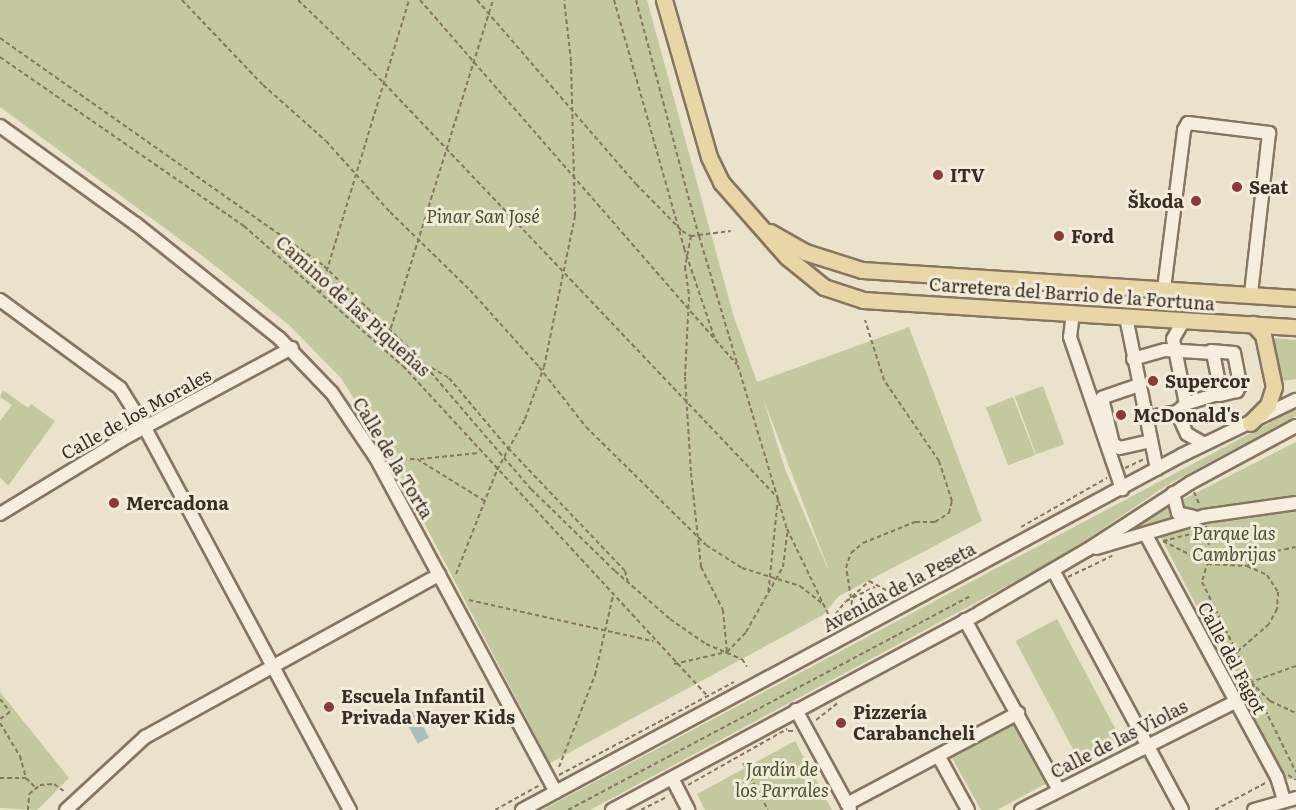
<!DOCTYPE html>
<meta charset="utf-8">
<style>
body{margin:0}
#map{position:relative;width:1296px;height:810px;overflow:hidden;background:#ebe2cb;font-family:Literata,serif}
div>[style]{position:absolute}
[style*='--x']{left:calc(var(--x)*1px);top:calc(var(--y)*1px);width:calc(var(--w)*1px);rotate:calc(var(--a)*1deg)}
.green>*{inset:0;background:#c3c89f;transform-origin:0 0}
.water>*{inset:0;background:#abc0ba;transform-origin:0 0}
.path>*{height:2px;margin-top:-1px;transform-origin:0;background:repeating-linear-gradient(90deg,#867560 0 4.5px,transparent 0 7.5px)}
.roads{filter:drop-shadow(2px 0 #867560) drop-shadow(-2px 0 #867560) drop-shadow(0 2px #867560) drop-shadow(0 -2px #867560)}
.minor>*{height:12px;margin:-6px;padding:0 6px;transform-origin:6px;border-radius:6px;background:#f6efdd}
.major>*{height:15px;margin:-7.5px;padding:0 7.5px;transform-origin:7.5px;border-radius:7.5px;background:#e9d6a7}
.dots>*{width:16px;height:16px;translate:-50% -50%;box-sizing:border-box;border:3px solid #f3ecda;border-radius:50%}
span{translate:-50% -50%;white-space:nowrap;text-align:center;line-height:1.15;-webkit-text-stroke:6px #f3ecda;paint-order:stroke}
.poi-label{font-size:18px;color:#382d22;font-weight:700}
.left{translate:0 -50%;text-align:left}
.right{translate:-100% -50%;text-align:right}
.park-label{font-size:18px;color:#48522b;font-style:italic}
.street-label{font-size:18px;color:#382d22}
</style>
<div id="map">
<div class="green">
<i style="clip-path:polygon(evenodd,0 0,647px 0,733px 314px,757px 382px,909px 327px,982px 521px,839px 596px,823px 615px,550px 763px,388px 454px,341px 378px,289px 325px,204px 257px,0 107px,0 0,763px 398px,828px 568px,828px 569px,785px 469px,763px 398px)"></i>
<i style="clip-path:polygon(1272px 338px,1296px 340px,1296px 379px,1281px 381px)"></i>
<i style="left:1043px;top:386px;width:62px;height:30px;rotate:70deg"></i>
<i style="clip-path:polygon(3px 390px,28px 408px,31px 404px,55px 421px,8px 486px,0 477px,0 421px,12px 405px,0 397px)"></i>
<i style="left:1013px;top:397px;width:62px;height:29px;rotate:69deg"></i>
<i style="clip-path:polygon(1296px 409px,1296px 416px,1167px 485px,1061px 557px,590px 810px,542px 810px)"></i>
<i style="clip-path:polygon(1296px 442px,1296px 779px,1286px 779px,1156px 528px,1124px 536px,1164px 509px)"></i>
<i style="left:1057px;top:619px;width:137px;height:47px;rotate:62deg"></i>
<i style="clip-path:polygon(0 692px,69px 778px,37px 810px,0 808px)"></i>
<i style="clip-path:polygon(1016px 723px,1047px 783px,997px 810px,981px 810px,952px 758px)"></i>
<i style="clip-path:polygon(795px 741px,832px 810px,705px 810px,697px 794px)"></i>
</div>
<div class="water">
<i style="left:415px;top:711px;width:30px;height:13px;rotate:62deg"></i>
</div>
<div class="path">
<i style="--x:182;--y:0;--w:117;--a:46.4"></i>
<i style="--x:263;--y:85;--w:84;--a:41.6"></i>
<i style="--x:326;--y:141;--w:96;--a:48"></i>
<i style="--x:390;--y:212;--w:112;--a:44.3"></i>
<i style="--x:470;--y:290;--w:103;--a:48.1"></i>
<i style="--x:539;--y:367;--w:76;--a:51.9"></i>
<i style="--x:586;--y:427;--w:168;--a:44.5"></i>
<i style="--x:706;--y:545;--w:43;--a:32.6"></i>
<i style="--x:742;--y:568;--w:61;--a:17.2"></i>
<i style="--x:800;--y:586;--w:29;--a:38"></i>
<i style="--x:298;--y:0;--w:120;--a:44"></i>
<i style="--x:384;--y:83;--w:572;--a:46.49"></i>
<i style="--x:778;--y:498;--w:98;--a:95.9"></i>
<i style="--x:420;--y:0;--w:483;--a:49"></i>
<i style="--x:477;--y:0;--w:243;--a:49.2"></i>
<i style="--x:636;--y:184;--w:66;--a:45.6"></i>
<i style="--x:682;--y:231;--w:10;--a:29"></i>
<i style="--x:691;--y:236;--w:40;--a:-7.1"></i>
<i style="--x:614;--y:0;--w:258;--a:74.2"></i>
<i style="--x:684;--y:248;--w:96;--a:71.2"></i>
<i style="--x:636;--y:0;--w:244;--a:75.1"></i>
<i style="--x:699;--y:236;--w:306;--a:73.3"></i>
<i style="--x:787;--y:529;--w:101;--a:64.2"></i>
<i style="--x:831;--y:620;--w:24;--a:-52"></i>
<i style="--x:846;--y:601;--w:32;--a:-26"></i>
<i style="--x:0;--y:38;--w:396;--a:35.1"></i>
<i style="--x:324;--y:266;--w:128;--a:44.1"></i>
<i style="--x:416;--y:355;--w:177;--a:49.4"></i>
<i style="--x:531;--y:489;--w:117;--a:44.3"></i>
<i style="--x:615;--y:571;--w:73;--a:41.1"></i>
<i style="--x:670;--y:619;--w:44;--a:34.8"></i>
<i style="--x:706;--y:644;--w:39;--a:23"></i>
<i style="--x:742;--y:659;--w:9;--a:58"></i>
<i style="--x:0;--y:57;--w:297;--a:34.7"></i>
<i style="--x:244;--y:226;--w:212;--a:41.4"></i>
<i style="--x:403;--y:366;--w:450;--a:47.3"></i>
<i style="--x:691;--y:236;--w:32;--a:101"></i>
<i style="--x:685;--y:267;--w:30;--a:82"></i>
<i style="--x:689;--y:297;--w:80;--a:92.9"></i>
<i style="--x:685;--y:377;--w:96;--a:86.4"></i>
<i style="--x:691;--y:473;--w:95;--a:83.9"></i>
<i style="--x:701;--y:567;--w:48;--a:62.9"></i>
<i style="--x:723;--y:610;--w:42;--a:84.6"></i>
<i style="--x:320;--y:293;--w:306;--a:-73.1"></i>
<i style="--x:384;--y:350;--w:367;--a:-72.7"></i>
<i style="--x:425;--y:364;--w:28;--a:30"></i>
<i style="--x:449;--y:378;--w:92;--a:49.9"></i>
<i style="--x:508;--y:448;--w:170;--a:46.4"></i>
<i style="--x:625;--y:571;--w:11;--a:75"></i>
<i style="--x:420;--y:459;--w:59;--a:-5.8"></i>
<i style="--x:395;--y:460;--w:22;--a:-3"></i>
<i style="--x:417;--y:459;--w:80;--a:31.7"></i>
<i style="--x:1125;--y:468;--w:21;--a:-25"></i>
<i style="--x:1194;--y:492;--w:15;--a:67"></i>
<i style="--x:1206;--y:526;--w:28;--a:82"></i>
<i style="--x:1210;--y:554;--w:29;--a:106"></i>
<i style="--x:1202;--y:582;--w:212;--a:63.7"></i>
<i style="--x:1021;--y:527;--w:99;--a:-29.7"></i>
<i style="--x:1163;--y:541;--w:45;--a:-14"></i>
<i style="--x:1163;--y:541;--w:51;--a:27.1"></i>
<i style="--x:1208;--y:564;--w:39;--a:3"></i>
<i style="--x:1247;--y:566;--w:22;--a:24"></i>
<i style="--x:1267;--y:575;--w:20;--a:57"></i>
<i style="--x:1278;--y:592;--w:17;--a:93"></i>
<i style="--x:1277;--y:609;--w:17;--a:118"></i>
<i style="--x:1269;--y:624;--w:43;--a:138.8"></i>
<i style="--x:1247;--y:566;--w:34;--a:-27"></i>
<i style="--x:1277;--y:551;--w:19;--a:-12"></i>
<i style="--x:456;--y:574;--w:112;--a:-68.5"></i>
<i style="--x:497;--y:470;--w:58;--a:-61.2"></i>
<i style="--x:525;--y:419;--w:55;--a:-69.9"></i>
<i style="--x:544;--y:367;--w:154;--a:-78.4"></i>
<i style="--x:575;--y:216;--w:155;--a:-91.5"></i>
<i style="--x:571;--y:61;--w:61;--a:-96.5"></i>
<i style="--x:1068;--y:577;--w:49;--a:-25.5"></i>
<i style="--x:851;--y:598;--w:30;--a:-99"></i>
<i style="--x:846;--y:568;--w:16;--a:-72"></i>
<i style="--x:851;--y:553;--w:16;--a:-40"></i>
<i style="--x:863;--y:543;--w:56;--a:-22"></i>
<i style="--x:915;--y:522;--w:20;--a:0"></i>
<i style="--x:935;--y:522;--w:17;--a:-33"></i>
<i style="--x:949;--y:513;--w:12;--a:-76"></i>
<i style="--x:952;--y:501;--w:42;--a:-108"></i>
<i style="--x:939;--y:461;--w:98;--a:-124.2"></i>
<i style="--x:884;--y:380;--w:63;--a:-107.6"></i>
<i style="--x:469;--y:600;--w:189;--a:12.6"></i>
<i style="--x:851;--y:612;--w:15;--a:-86"></i>
<i style="--x:852;--y:597;--w:23;--a:-43"></i>
<i style="--x:869;--y:581;--w:26;--a:28"></i>
<i style="--x:855;--y:617;--w:44;--a:-33"></i>
<i style="--x:892;--y:593;--w:46;--a:-24.3"></i>
<i style="--x:727;--y:652;--w:28;--a:-46"></i>
<i style="--x:746;--y:632;--w:75;--a:-60.4"></i>
<i style="--x:783;--y:567;--w:35;--a:-83"></i>
<i style="--x:674;--y:664;--w:54;--a:-12.8"></i>
<i style="--x:1296;--y:666;--w:48;--a:160.4"></i>
<i style="--x:1251;--y:682;--w:27;--a:45"></i>
<i style="--x:1270;--y:701;--w:29;--a:25"></i>
<i style="--x:0;--y:699;--w:16;--a:52"></i>
<i style="--x:10;--y:712;--w:12;--a:145"></i>
<i style="--x:816;--y:720;--w:29;--a:-38"></i>
<i style="--x:0;--y:723;--w:39;--a:59"></i>
<i style="--x:20;--y:756;--w:23;--a:75"></i>
<i style="--x:788;--y:731;--w:7;--a:0"></i>
<i style="--x:743;--y:763;--w:53;--a:62"></i>
<i style="--x:559;--y:767;--w:99;--a:-68.6"></i>
<i style="--x:595;--y:675;--w:81;--a:-77.2"></i>
<i style="--x:559;--y:775;--w:198;--a:-28"></i>
<i style="--x:1288;--y:775;--w:9;--a:32"></i>
<i style="--x:0;--y:778;--w:26;--a:0"></i>
<i style="--x:26;--y:778;--w:13;--a:45"></i>
<i style="--x:688;--y:785;--w:114;--a:-29.5"></i>
<i style="--x:28;--y:810;--w:16;--a:-86"></i>
<i style="--x:29;--y:794;--w:14;--a:-39"></i>
<i style="--x:40;--y:785;--w:14;--a:-4"></i>
<i style="--x:54;--y:784;--w:14;--a:36"></i>
<i style="--x:495;--y:810;--w:51;--a:-29.1"></i>
<i style="--x:568;--y:810;--w:455;--a:-28"></i>
<i style="--x:641;--y:810;--w:30;--a:-27"></i>
<i style="--x:1215;--y:810;--w:59;--a:-28.3"></i>
</div>
<div class="roads">
<div class="minor">
<i style="--x:0;--y:126;--w:168;--a:35.8"></i>
<i style="--x:136;--y:224;--w:183;--a:38.6"></i>
<i style="--x:279;--y:338;--w:76;--a:46.1"></i>
<i style="--x:332;--y:393;--w:78;--a:55.9"></i>
<i style="--x:376;--y:458;--w:379;--a:61.7"></i>
<i style="--x:1164;--y:289;--w:160;--a:-82.8"></i>
<i style="--x:1184;--y:130;--w:8;--a:-60"></i>
<i style="--x:1188;--y:123;--w:82;--a:7"></i>
<i style="--x:1269;--y:133;--w:162;--a:96.4"></i>
<i style="--x:0;--y:300;--w:149;--a:36.3"></i>
<i style="--x:120;--y:388;--w:47;--a:58"></i>
<i style="--x:145;--y:428;--w:434;--a:61.8"></i>
<i style="--x:1073;--y:313;--w:24;--a:97"></i>
<i style="--x:1070;--y:337;--w:161;--a:71.1"></i>
<i style="--x:1126;--y:317;--w:155;--a:78.5"></i>
<i style="--x:1184;--y:320;--w:22;--a:120"></i>
<i style="--x:1173;--y:339;--w:66;--a:78.7"></i>
<i style="--x:1186;--y:404;--w:12;--a:138"></i>
<i style="--x:1177;--y:412;--w:24;--a:66"></i>
<i style="--x:1187;--y:434;--w:20;--a:30"></i>
<i style="--x:1211;--y:351;--w:23;--a:5"></i>
<i style="--x:1234;--y:353;--w:33;--a:79"></i>
<i style="--x:1240;--y:385;--w:7;--a:117"></i>
<i style="--x:1237;--y:391;--w:18;--a:167"></i>
<i style="--x:1133;--y:359;--w:33;--a:-16"></i>
<i style="--x:1165;--y:350;--w:48;--a:3.6"></i>
<i style="--x:1213;--y:353;--w:41;--a:78.7"></i>
<i style="--x:1221;--y:393;--w:37;--a:163"></i>
<i style="--x:1139;--y:385;--w:39;--a:161"></i>
<i style="--x:1102;--y:398;--w:47;--a:76.6"></i>
<i style="--x:1113;--y:444;--w:8;--a:30"></i>
<i style="--x:1120;--y:448;--w:32;--a:-13"></i>
<i style="--x:1146;--y:418;--w:32;--a:-11"></i>
<i style="--x:1173;--y:493;--w:21;--a:76"></i>
<i style="--x:1178;--y:513;--w:16;--a:14"></i>
<i style="--x:0;--y:514;--w:142;--a:-31.4"></i>
<i style="--x:121;--y:440;--w:194;--a:-28.3"></i>
<i style="--x:1146;--y:535;--w:275;--a:61.6"></i>
<i style="--x:1277;--y:777;--w:24;--a:73"></i>
<i style="--x:1096;--y:548;--w:113;--a:-16.5"></i>
<i style="--x:1204;--y:516;--w:93;--a:-8"></i>
<i style="--x:1053;--y:570;--w:272;--a:61.7"></i>
<i style="--x:965;--y:620;--w:194;--a:61.1"></i>
<i style="--x:796;--y:710;--w:113;--a:61.4"></i>
<i style="--x:939;--y:757;--w:60;--a:61.3"></i>
<i style="--x:672;--y:778;--w:36;--a:63"></i>
<i style="--x:847;--y:804;--w:194;--a:-28"></i>
<i style="--x:66;--y:810;--w:108;--a:-42.7"></i>
<i style="--x:145;--y:737;--w:336;--a:-28.9"></i>
<i style="--x:522;--y:810;--w:749;--a:-28.27"></i>
<i style="--x:1182;--y:455;--w:127;--a:-25.8"></i>
<i style="--x:612;--y:810;--w:417;--a:-28.2"></i>
<i style="--x:979;--y:613;--w:125;--a:-30.3"></i>
<i style="--x:1087;--y:550;--w:123;--a:-33"></i>
<i style="--x:1190;--y:483;--w:120;--a:-28.3"></i>
<i style="--x:1021;--y:810;--w:240;--a:-26.8"></i>
<i style="--x:1254;--y:810;--w:44;--a:-15.9"></i>
</div>
<div class="major">
<i style="--x:664;--y:0;--w:163;--a:74"></i>
<i style="--x:709;--y:157;--w:28;--a:64"></i>
<i style="--x:721;--y:182;--w:100;--a:48.7"></i>
<i style="--x:787;--y:257;--w:48;--a:39"></i>
<i style="--x:824;--y:287;--w:41;--a:18.4"></i>
<i style="--x:863;--y:300;--w:434;--a:3.6"></i>
<i style="--x:770;--y:232;--w:40;--a:29.7"></i>
<i style="--x:805;--y:252;--w:60;--a:17.5"></i>
<i style="--x:862;--y:270;--w:435;--a:3.7"></i>
<i style="--x:1250;--y:423;--w:25;--a:-45"></i>
<i style="--x:1268;--y:405;--w:19;--a:-72"></i>
<i style="--x:1274;--y:387;--w:53;--a:-101.9"></i>
<i style="--x:1263;--y:335;--w:15;--a:-132"></i>
</div>
</div>
<div class="dots">
<i style="left:938px;top:175px;background:#8f3836"></i>
<i style="left:1237px;top:187px;background:#8f3836"></i>
<i style="left:1196px;top:201px;background:#8f3836"></i>
<i style="left:1059px;top:236px;background:#8f3836"></i>
<i style="left:1153px;top:381px;background:#8f3836"></i>
<i style="left:1121px;top:415px;background:#8f3836"></i>
<i style="left:114px;top:503px;background:#8f3836"></i>
<i style="left:329px;top:707px;background:#8f3836"></i>
<i style="left:841px;top:723px;background:#8f3836"></i>
</div>
<div class="poi-label">
<span class="left" style="left:950px;top:175px">ITV</span>
<span class="left" style="left:1249px;top:187px">Seat</span>
<span class="right" style="left:1184px;top:201px">Škoda</span>
<span class="left" style="left:1071px;top:236px">Ford</span>
<span class="left" style="left:1165px;top:381px">Supercor</span>
<span class="left" style="left:1133px;top:415px">McDonald's</span>
<span class="left" style="left:126px;top:503px">Mercadona</span>
<span class="left" style="left:341px;top:707px">Escuela Infantil<br>Privada Nayer Kids</span>
<span class="left" style="left:853px;top:723px">Pizzería<br>Carabancheli</span>
</div>
<div class="park-label">
<span style="left:483px;top:216px">Pinar San José</span>
<span style="left:1234px;top:544px">Parque las<br>Cambrijas</span>
<span style="left:782px;top:780px">Jardín de<br>los Parrales</span>
</div>
<div class="street-label">
<span style="left:1072px;top:294px;rotate:4deg">Carretera del Barrio de la Fortuna</span>
<span style="left:353px;top:306px;rotate:42deg">Camino de las Piqueñas</span>
<span style="left:136px;top:414px;rotate:-29deg">Calle de los Morales</span>
<span style="left:393px;top:458px;rotate:59deg">Calle de la Torta</span>
<span style="left:899px;top:587px;rotate:-28deg">Avenida de la Peseta</span>
<span style="left:1232px;top:658px;rotate:62deg">Calle del Fagot</span>
<span style="left:1119px;top:739px;rotate:-27deg">Calle de las Violas</span>
</div>
</div>
